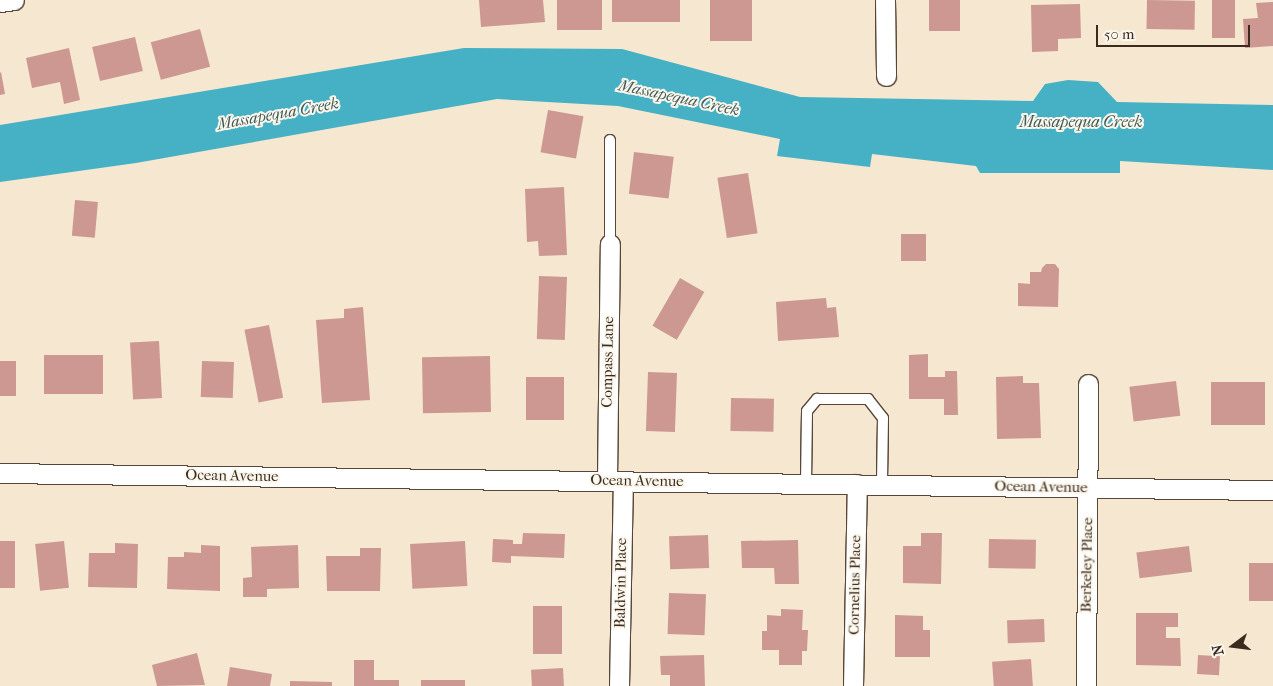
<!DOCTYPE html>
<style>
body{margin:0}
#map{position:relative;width:1273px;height:686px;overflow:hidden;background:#f5e7d0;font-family:"IM FELL French Canon",serif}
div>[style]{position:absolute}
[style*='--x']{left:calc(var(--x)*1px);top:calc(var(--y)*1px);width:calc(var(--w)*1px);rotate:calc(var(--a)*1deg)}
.water>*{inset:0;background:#46b0c4}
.building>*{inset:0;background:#cc9891;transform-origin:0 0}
.roads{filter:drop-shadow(1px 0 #574639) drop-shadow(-1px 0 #574639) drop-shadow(0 1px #574639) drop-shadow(0 -1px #574639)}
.lane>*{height:10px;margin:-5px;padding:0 5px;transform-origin:5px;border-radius:5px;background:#fff}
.street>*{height:19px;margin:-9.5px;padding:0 9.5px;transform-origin:9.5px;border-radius:9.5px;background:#fff}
span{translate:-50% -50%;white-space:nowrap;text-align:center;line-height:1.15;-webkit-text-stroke:4px #fbf7ec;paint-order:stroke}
.street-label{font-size:15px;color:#3b2a1e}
.water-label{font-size:16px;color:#3f5958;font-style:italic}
.north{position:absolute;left:1208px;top:621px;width:50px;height:50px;-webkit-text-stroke:4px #fbf7ec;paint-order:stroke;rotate:255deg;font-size:14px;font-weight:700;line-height:20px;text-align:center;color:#3b2a1e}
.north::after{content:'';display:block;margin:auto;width:18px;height:22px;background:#3b2a1e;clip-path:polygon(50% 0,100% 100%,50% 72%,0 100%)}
.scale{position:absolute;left:1096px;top:25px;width:154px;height:22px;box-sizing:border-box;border:2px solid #3b2a1e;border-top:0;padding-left:6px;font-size:15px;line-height:18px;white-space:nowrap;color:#3b2a1e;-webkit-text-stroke:4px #fbf7ec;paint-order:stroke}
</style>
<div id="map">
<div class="water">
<i style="clip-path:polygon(464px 48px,622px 49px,800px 97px,1033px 101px,1045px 84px,1068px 80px,1098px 82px,1117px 102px,1273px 105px,1273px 170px,1120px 161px,1120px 173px,980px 173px,976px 166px,872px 154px,870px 167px,777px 156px,780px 139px,618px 106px,497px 99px,136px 163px,0 182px,0 125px)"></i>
</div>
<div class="building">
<i style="clip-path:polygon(479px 0,543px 0,545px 22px,481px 27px)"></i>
<i style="left:557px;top:0;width:45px;height:30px"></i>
<i style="left:612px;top:0;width:68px;height:22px"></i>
<i style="left:710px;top:0;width:42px;height:41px"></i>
<i style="left:929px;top:0;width:31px;height:31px"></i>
<i style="left:1147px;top:0;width:48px;height:29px;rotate:1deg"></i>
<i style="left:1212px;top:0;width:23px;height:38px"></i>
<i style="clip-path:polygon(1273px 2px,1273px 46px,1245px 48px,1243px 19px,1258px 18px,1256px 3px)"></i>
<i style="clip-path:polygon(1080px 4px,1081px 38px,1058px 39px,1058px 51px,1032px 52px,1031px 5px)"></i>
<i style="left:200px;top:29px;width:39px;height:51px;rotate:75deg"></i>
<i style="left:135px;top:37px;width:35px;height:44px;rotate:77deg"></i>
<i style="clip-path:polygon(69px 48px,80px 100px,64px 104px,60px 82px,32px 88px,26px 58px)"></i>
<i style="clip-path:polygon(1px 72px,5px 94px,0 95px,0 73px)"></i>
<i style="left:548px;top:110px;width:36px;height:43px;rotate:10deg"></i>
<i style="left:634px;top:152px;width:40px;height:42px;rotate:7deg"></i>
<i style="left:748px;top:173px;width:61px;height:31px;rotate:81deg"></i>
<i style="clip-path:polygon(564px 187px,567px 255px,539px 256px,538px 241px,527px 242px,525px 189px)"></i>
<i style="left:75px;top:200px;width:23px;height:36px;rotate:5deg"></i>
<i style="left:901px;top:234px;width:25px;height:27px"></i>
<i style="clip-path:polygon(1046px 264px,1055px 264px,1059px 269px,1058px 307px,1018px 306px,1018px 283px,1030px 284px,1030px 272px,1041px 272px,1042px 268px)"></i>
<i style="left:539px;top:276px;width:28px;height:63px;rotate:2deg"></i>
<i style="left:680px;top:278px;width:28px;height:55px;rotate:30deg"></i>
<i style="clip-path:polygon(826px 298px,827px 308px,836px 307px,839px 337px,778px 341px,776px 302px)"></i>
<i style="clip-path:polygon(363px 307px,370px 400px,322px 403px,316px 320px,344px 318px,344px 309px)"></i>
<i style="left:269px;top:325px;width:74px;height:25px;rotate:79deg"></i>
<i style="left:159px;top:341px;width:57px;height:29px;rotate:87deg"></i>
<i style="clip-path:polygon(928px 354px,928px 377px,945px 377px,945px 371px,957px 371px,958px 415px,944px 415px,944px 399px,909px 399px,909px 355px)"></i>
<i style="left:44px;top:355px;width:59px;height:39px"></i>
<i style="left:490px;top:356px;width:56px;height:68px;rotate:89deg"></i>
<i style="left:0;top:361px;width:16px;height:35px"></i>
<i style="left:202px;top:361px;width:32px;height:36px;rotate:2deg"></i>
<i style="left:648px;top:372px;width:29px;height:59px;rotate:2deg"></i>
<i style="clip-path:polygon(1023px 376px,1023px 383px,1039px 383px,1041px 438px,997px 439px,996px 377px)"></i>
<i style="left:526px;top:377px;width:38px;height:43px"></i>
<i style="left:1176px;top:381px;width:35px;height:47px;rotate:83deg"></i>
<i style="left:1265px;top:382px;width:43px;height:54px;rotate:90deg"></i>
<i style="left:731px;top:398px;width:43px;height:33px;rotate:1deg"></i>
<i style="clip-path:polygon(523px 533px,565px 534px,564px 558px,511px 556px,511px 563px,492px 562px,493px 539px,513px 540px,513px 544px,522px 544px)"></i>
<i style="clip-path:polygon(921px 533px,942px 533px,941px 584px,903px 583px,903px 546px,921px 546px)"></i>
<i style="left:708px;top:535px;width:33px;height:39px;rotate:88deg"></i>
<i style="left:989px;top:539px;width:47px;height:29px;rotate:1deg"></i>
<i style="clip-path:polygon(798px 540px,799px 584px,775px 584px,774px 568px,742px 568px,741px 541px)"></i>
<i style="left:0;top:541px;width:15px;height:47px"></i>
<i style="left:64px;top:541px;width:47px;height:29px;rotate:84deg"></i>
<i style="left:465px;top:541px;width:45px;height:55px;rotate:87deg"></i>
<i style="clip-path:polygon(115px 543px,138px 544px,137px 588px,88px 587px,89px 553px,115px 553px)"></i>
<i style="clip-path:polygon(201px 545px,220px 546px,220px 591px,167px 589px,168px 557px,184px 557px,184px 552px,201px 553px)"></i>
<i style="clip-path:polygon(298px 545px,299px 588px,267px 589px,267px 597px,243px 597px,243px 578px,252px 577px,251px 547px)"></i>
<i style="left:1189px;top:546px;width:26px;height:53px;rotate:83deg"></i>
<i style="clip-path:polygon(360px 548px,381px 548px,380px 591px,327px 591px,326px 556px,360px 556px)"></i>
<i style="left:1249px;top:563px;width:24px;height:38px"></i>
<i style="left:669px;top:593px;width:37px;height:41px;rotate:2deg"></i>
<i style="left:562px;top:606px;width:48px;height:29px;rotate:90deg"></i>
<i style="clip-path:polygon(781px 609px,803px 610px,802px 630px,808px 630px,807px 651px,802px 651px,802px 665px,779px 665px,779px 650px,762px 650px,762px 631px,767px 631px,767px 615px,781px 616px)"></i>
<i style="clip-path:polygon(1136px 613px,1178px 613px,1178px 627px,1166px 627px,1166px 638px,1180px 638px,1181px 666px,1136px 665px)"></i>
<i style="clip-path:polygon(895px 615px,923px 616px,923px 630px,930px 630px,930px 657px,895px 657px)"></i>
<i style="left:1044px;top:619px;width:23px;height:37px;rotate:88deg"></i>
<i style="clip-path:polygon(197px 653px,205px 685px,157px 686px,152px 665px)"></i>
<i style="clip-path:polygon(704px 655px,705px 686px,670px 686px,670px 675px,661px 675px,660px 656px)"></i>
<i style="left:1198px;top:655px;width:22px;height:19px;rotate:3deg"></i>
<i style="left:1031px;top:659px;width:27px;height:39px;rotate:86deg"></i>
<i style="clip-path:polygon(354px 660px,374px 660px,374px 680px,399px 680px,399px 686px,354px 686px)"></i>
<i style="clip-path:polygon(230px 667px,272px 674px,270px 686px,227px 686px)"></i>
<i style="left:563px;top:668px;width:18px;height:32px;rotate:87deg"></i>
<i style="left:421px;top:680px;width:44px;height:6px"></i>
<i style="clip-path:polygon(290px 681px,332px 682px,332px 686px,290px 686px)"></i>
</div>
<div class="roads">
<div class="lane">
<i style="--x:610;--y:244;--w:104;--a:-90"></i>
<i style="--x:806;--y:483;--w:72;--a:-89.2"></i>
<i style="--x:807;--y:411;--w:16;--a:-50"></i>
<i style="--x:817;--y:399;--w:51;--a:0"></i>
<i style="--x:868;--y:399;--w:24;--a:52"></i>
<i style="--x:883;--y:418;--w:67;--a:90.9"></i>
</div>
<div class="street">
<i style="--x:885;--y:0;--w:76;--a:89.2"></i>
<i style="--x:0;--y:2;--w:14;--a:-8"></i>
<i style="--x:0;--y:473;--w:1273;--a:0.77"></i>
<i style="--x:607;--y:480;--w:236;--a:-89.3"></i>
<i style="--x:619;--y:686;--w:205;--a:-88.9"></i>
<i style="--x:853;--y:686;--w:202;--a:-88.9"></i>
<i style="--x:1086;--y:686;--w:302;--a:-89.6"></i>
</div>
</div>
<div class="street-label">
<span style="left:608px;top:362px;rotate:-89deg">Compass Lane</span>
<span style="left:232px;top:476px;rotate:1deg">Ocean Avenue</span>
<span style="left:637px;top:481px;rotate:1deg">Ocean Avenue</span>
<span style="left:1041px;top:487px;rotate:1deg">Ocean Avenue</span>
<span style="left:1087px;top:565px;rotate:-89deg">Berkeley Place</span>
<span style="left:621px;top:583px;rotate:-89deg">Baldwin Place</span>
<span style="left:855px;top:585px;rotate:-89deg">Cornelius Place</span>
</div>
<div class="water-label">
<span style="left:679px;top:98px;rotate:12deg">Massapequa Creek</span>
<span style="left:278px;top:114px;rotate:-10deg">Massapequa Creek</span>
<span style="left:1081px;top:122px">Massapequa Creek</span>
</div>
<div class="north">N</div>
<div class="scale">50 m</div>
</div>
